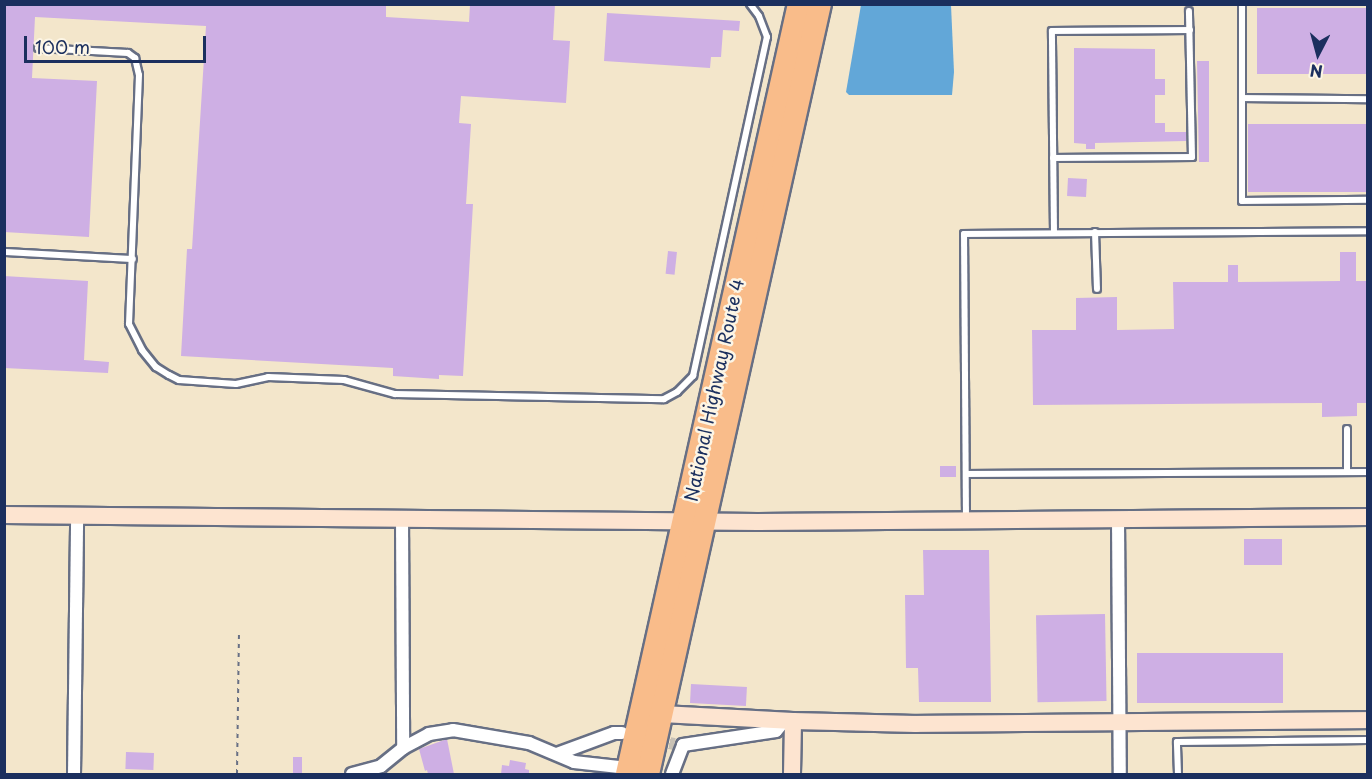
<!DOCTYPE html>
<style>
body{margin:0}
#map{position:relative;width:1372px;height:779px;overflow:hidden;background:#f3e6cb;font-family:"Playpen Sans",sans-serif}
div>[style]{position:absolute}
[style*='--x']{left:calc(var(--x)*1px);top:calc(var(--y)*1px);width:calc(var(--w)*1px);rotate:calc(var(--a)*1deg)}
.water>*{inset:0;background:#62a7d8}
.building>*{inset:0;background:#ceafe4;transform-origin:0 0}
.street-tunnel>*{height:12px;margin-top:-6px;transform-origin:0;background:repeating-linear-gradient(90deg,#c8c1b5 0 12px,transparent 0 18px)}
.path>*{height:2px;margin-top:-1px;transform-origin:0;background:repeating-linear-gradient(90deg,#676f84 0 4.5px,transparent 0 9px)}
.roads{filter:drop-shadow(2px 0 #676f84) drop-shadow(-2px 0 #676f84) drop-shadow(0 2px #676f84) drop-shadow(0 -2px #676f84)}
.lane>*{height:6px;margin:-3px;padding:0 3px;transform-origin:3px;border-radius:3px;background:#fff}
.street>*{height:12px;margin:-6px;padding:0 6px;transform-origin:6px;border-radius:6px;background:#fff}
.secondary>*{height:16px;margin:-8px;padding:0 8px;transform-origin:8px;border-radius:8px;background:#fde4d0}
.highway>*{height:22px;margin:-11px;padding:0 11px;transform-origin:11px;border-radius:11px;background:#f9bc8a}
span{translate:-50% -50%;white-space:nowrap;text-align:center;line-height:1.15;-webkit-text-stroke:5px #fcf5e5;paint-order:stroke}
.street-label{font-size:18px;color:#1b2f5e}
.frame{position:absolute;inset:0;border:6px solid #1b2f5e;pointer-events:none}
.north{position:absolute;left:1288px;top:24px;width:60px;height:60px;-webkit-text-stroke:4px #fcf5e5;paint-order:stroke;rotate:186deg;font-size:16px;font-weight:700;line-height:24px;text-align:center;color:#1b2f5e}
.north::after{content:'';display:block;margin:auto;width:21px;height:27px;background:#1b2f5e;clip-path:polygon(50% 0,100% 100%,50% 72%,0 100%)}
.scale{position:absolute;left:24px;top:36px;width:182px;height:27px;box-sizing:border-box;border:3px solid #1b2f5e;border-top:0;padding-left:8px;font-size:18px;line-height:21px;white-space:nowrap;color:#1b2f5e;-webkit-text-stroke:4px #fcf5e5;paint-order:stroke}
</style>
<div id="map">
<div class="water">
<i style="clip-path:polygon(861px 5px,951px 5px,954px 72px,952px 95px,849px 95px,846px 92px)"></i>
</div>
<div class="building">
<i style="clip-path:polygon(4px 4px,386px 4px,386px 17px,469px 22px,470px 4px,555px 4px,553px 40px,570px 41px,566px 103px,461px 96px,459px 123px,471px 124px,466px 204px,473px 204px,463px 376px,439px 375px,439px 379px,393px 376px,393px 368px,181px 356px,187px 249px,192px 249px,206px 26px,35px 17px,32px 78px,97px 81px,89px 237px,4px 232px)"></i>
<i style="left:1368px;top:8px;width:66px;height:111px;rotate:90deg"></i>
<i style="clip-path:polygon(607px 13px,740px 21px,739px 31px,723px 30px,721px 57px,711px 57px,710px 68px,604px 61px)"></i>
<i style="clip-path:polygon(1074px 48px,1155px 49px,1155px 79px,1165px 79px,1165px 95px,1155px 95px,1155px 123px,1165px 123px,1165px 132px,1186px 132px,1186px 141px,1095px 143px,1095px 149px,1086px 149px,1086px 144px,1074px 143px)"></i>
<i style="clip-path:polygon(1197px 61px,1209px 61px,1209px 162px,1199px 162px)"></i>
<i style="left:1368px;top:124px;width:68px;height:120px;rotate:90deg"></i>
<i style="left:1068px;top:178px;width:19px;height:18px;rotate:3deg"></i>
<i style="left:668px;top:251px;width:9px;height:23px;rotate:6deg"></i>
<i style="clip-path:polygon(1340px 252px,1356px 252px,1356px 281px,1368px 281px,1368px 403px,1357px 403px,1357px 416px,1322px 417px,1322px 403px,1033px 405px,1032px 330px,1076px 330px,1076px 298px,1117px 297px,1117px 330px,1174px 329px,1173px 282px,1228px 282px,1228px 265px,1238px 265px,1238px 282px,1340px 281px)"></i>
<i style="clip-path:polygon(4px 276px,88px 281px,84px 360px,109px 362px,108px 373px,4px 368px)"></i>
<i style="left:940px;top:466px;width:16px;height:11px"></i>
<i style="left:1244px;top:539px;width:38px;height:26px"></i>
<i style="clip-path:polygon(923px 550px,989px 550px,991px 702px,919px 702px,918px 668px,906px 668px,905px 595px,924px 595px)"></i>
<i style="left:1105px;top:614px;width:87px;height:69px;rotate:89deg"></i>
<i style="left:1283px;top:653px;width:50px;height:146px;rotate:90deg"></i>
<i style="left:691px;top:684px;width:56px;height:19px;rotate:3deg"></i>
<i style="clip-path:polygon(447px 739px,454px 774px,428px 774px,427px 770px,425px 771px,419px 749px)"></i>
<i style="left:126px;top:752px;width:28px;height:17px;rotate:2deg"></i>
<i style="left:293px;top:757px;width:9px;height:17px"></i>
<i style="clip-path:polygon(510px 760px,526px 763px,525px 769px,529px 770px,529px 774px,501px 774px,502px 765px,509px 766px)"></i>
</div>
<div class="street-tunnel">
<i style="--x:652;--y:739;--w:23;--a:13"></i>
</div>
<div class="path">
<i style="--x:237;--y:774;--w:139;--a:-89.2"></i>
</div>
<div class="roads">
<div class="lane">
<i style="--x:1242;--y:4;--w:197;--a:90"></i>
<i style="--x:1242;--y:201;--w:126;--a:-0.5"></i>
<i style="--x:38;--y:48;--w:90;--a:3.2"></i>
<i style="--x:128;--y:53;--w:9;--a:36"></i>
<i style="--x:135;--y:58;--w:17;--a:77"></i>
<i style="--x:139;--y:75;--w:249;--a:92.3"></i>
<i style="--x:129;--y:324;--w:29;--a:63"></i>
<i style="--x:142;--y:350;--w:22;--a:51"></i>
<i style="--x:156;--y:367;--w:15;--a:32"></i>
<i style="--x:169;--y:375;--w:11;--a:27"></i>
<i style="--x:179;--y:380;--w:57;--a:4"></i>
<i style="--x:236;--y:384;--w:33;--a:-12"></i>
<i style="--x:268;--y:377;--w:76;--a:2.3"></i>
<i style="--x:344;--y:380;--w:53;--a:15.4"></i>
<i style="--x:395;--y:394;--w:269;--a:1.1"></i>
<i style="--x:664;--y:399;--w:15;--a:-28"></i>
<i style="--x:677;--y:392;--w:23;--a:-45"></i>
<i style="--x:693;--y:376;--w:347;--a:-77.7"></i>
<i style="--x:767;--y:37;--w:22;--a:-111"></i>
<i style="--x:759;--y:16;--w:15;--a:-127"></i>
<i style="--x:1242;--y:98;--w:126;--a:0.5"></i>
<i style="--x:1053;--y:158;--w:139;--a:-0.4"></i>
<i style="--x:1192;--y:157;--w:146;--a:-91.2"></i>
<i style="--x:1054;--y:232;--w:201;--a:-90.6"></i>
<i style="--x:1052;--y:31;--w:138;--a:-0.4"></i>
<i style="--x:1095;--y:232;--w:57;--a:88"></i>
<i style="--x:4;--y:252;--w:129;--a:3.1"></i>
<i style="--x:1347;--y:429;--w:43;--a:90"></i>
<i style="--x:966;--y:474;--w:402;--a:-0.3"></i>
<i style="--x:966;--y:519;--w:285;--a:-90.4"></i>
<i style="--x:964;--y:234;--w:404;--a:-0.4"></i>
<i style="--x:1178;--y:774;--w:32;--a:-92"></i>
<i style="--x:1177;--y:742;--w:191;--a:-0.6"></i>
</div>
<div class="street">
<i style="--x:402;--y:519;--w:229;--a:89.7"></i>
<i style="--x:1118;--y:519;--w:255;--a:89.6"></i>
<i style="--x:557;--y:754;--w:61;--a:-20.2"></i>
<i style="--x:614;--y:733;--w:8;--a:0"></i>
<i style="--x:74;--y:774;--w:258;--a:-89.3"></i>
<i style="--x:352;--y:774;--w:30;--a:-15"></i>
<i style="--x:381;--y:766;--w:28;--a:-39"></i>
<i style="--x:403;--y:748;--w:30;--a:-28"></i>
<i style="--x:429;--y:734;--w:24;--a:-9"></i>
<i style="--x:453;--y:730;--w:77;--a:9.7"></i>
<i style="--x:529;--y:743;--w:49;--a:22.9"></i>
<i style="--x:574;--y:762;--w:54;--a:6.3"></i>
<i style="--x:672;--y:774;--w:31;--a:-69"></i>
<i style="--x:683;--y:745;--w:94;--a:-8.6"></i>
<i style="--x:776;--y:731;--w:13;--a:-51"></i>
</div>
<div class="secondary">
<i style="--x:4;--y:515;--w:754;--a:0.53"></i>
<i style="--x:758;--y:522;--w:610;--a:-0.47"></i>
<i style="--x:662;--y:714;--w:131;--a:3.1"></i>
<i style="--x:793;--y:721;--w:123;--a:1.4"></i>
<i style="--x:916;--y:724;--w:452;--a:-0.5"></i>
<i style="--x:792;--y:774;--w:53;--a:-88.9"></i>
</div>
<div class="highway">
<i style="--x:627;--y:774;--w:789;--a:-77.41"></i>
<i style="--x:648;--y:774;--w:789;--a:-77.41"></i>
</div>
</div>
<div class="street-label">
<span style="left:714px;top:390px;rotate:-78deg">National Highway Route 4</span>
</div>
<div class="frame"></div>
<div class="north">N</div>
<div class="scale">100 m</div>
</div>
